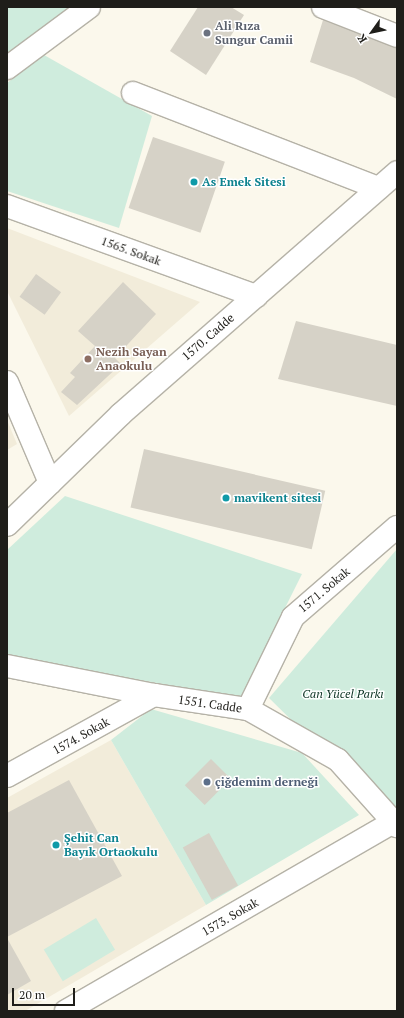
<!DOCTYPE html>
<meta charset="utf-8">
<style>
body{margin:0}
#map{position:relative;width:404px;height:1018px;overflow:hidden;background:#fbf8ec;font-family:"PT Serif",serif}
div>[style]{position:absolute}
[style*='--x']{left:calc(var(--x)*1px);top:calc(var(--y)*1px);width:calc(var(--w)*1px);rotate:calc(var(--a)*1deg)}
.built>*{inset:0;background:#f2ecda}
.green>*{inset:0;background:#cfecdd;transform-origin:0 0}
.building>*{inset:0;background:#d6d2c7;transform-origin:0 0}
.roads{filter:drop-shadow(1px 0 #b5b2a7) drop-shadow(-1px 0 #b5b2a7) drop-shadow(0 1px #b5b2a7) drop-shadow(0 -1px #b5b2a7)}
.street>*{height:22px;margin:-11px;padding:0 11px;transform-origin:11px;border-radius:11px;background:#fff}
.dots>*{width:11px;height:11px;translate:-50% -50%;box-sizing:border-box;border:2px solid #fff;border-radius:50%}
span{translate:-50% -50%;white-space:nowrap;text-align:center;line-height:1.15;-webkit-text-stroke:3px #fff;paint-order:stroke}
.worship-label{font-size:12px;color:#5b616d;font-weight:700}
.left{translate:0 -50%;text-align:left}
.culture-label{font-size:12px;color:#0d838f;font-weight:700}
.street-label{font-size:12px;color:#1f1e1a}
.education-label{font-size:12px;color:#785e54;font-weight:700}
.park-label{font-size:12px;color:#0d3525;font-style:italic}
.service-label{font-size:12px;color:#4e5e75;font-weight:700}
.frame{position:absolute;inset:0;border:8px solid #1f1e1a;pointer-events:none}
.north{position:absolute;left:352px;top:12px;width:40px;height:40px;-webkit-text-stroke:3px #fff;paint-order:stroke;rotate:237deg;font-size:11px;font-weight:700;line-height:16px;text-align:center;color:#1f1e1a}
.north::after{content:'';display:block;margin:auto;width:14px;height:18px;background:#1f1e1a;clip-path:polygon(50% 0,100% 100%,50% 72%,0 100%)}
.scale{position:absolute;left:12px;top:988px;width:63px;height:18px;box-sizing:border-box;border:2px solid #1f1e1a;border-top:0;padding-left:5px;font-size:12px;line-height:14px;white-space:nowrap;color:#1f1e1a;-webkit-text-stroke:3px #fff;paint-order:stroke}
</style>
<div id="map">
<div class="built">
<i style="clip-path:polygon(7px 228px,200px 302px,69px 416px,7px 291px)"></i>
<i style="clip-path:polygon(7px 420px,17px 444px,7px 450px)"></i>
<i style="clip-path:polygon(111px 740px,206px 905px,25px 1011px,7px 1011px,7px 798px)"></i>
</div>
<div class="green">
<i style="clip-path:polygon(7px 7px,71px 7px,7px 53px)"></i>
<i style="clip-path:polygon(44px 55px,152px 116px,119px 228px,7px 191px,7px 83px)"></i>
<i style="clip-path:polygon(65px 496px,302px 574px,240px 698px,7px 656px,7px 550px)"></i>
<i style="clip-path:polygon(397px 549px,397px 824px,269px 698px)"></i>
<i style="clip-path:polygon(151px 709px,302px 753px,359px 815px,206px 905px,111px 740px)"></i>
<i style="left:96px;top:918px;width:37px;height:61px;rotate:59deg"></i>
</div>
<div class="building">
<i style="clip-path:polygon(198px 7px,231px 7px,244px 15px,206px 75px,170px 51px)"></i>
<i style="clip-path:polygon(323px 20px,397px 48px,397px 99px,354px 78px,310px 62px)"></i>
<i style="left:153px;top:137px;width:76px;height:75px;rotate:19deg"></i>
<i style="left:36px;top:274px;width:31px;height:28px;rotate:36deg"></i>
<i style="clip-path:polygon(123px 282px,156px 314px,115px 358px,121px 364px,77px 405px,61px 392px,75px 377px,70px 373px,95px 346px,78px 331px)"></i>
<i style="clip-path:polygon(296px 321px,397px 345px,397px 406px,278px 379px)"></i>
<i style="left:144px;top:449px;width:186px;height:60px;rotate:13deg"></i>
<i style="left:211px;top:759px;width:28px;height:37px;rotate:45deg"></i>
<i style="clip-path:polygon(69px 780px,122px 876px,7px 937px,7px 813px)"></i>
<i style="left:209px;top:833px;width:60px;height:30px;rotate:61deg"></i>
<i style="clip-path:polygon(7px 938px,31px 981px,7px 995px)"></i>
</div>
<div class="roads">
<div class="street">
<i style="--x:323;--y:7;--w:79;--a:21.4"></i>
<i style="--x:7;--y:68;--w:102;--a:-36.6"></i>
<i style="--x:133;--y:93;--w:263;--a:21.2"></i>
<i style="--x:7;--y:206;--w:265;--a:19.9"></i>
<i style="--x:7;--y:382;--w:110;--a:66.9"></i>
<i style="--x:7;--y:525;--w:159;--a:-44.2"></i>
<i style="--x:121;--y:414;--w:367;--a:-41.2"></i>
<i style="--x:7;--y:666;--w:150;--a:11.2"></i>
<i style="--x:154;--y:695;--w:95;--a:8.5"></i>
<i style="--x:248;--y:709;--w:103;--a:29.5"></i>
<i style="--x:338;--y:760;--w:89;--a:48.2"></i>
<i style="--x:248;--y:709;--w:102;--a:-63.9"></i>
<i style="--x:293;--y:617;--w:138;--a:-40.9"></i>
<i style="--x:7;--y:776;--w:168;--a:-28.9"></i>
<i style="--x:66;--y:1011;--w:379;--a:-30"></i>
</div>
</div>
<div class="dots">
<i style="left:207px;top:33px;background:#6b7280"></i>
<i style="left:194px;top:182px;background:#0f9aa8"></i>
<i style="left:88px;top:359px;background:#8d6e63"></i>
<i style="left:226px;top:498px;background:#0f9aa8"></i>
<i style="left:207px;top:782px;background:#5c6f8a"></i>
<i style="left:56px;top:845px;background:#0f9aa8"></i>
</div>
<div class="worship-label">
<span class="left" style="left:215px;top:33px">Ali Rıza<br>Sungur Camii</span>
</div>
<div class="culture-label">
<span class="left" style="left:202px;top:182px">As Emek Sitesi</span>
<span class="left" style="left:234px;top:498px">mavikent sitesi</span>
<span class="left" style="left:64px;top:845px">Şehit Can<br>Bayık Ortaokulu</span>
</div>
<div class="street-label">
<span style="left:131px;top:251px;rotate:20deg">1565. Sokak</span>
<span style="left:208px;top:337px;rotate:-41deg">1570. Cadde</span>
<span style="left:324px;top:590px;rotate:-40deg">1571. Sokak</span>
<span style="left:210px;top:704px;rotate:8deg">1551. Cadde</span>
<span style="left:81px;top:736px;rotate:-29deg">1574. Sokak</span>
<span style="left:230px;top:917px;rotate:-30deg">1573. Sokak</span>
</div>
<div class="education-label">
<span class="left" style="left:96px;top:359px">Nezih Sayan<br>Anaokulu</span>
</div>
<div class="park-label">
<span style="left:343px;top:694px">Can Yücel Parkı</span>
</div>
<div class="service-label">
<span class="left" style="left:215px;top:782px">çiğdemim derneği</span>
</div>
<div class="frame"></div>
<div class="north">K</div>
<div class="scale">20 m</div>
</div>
